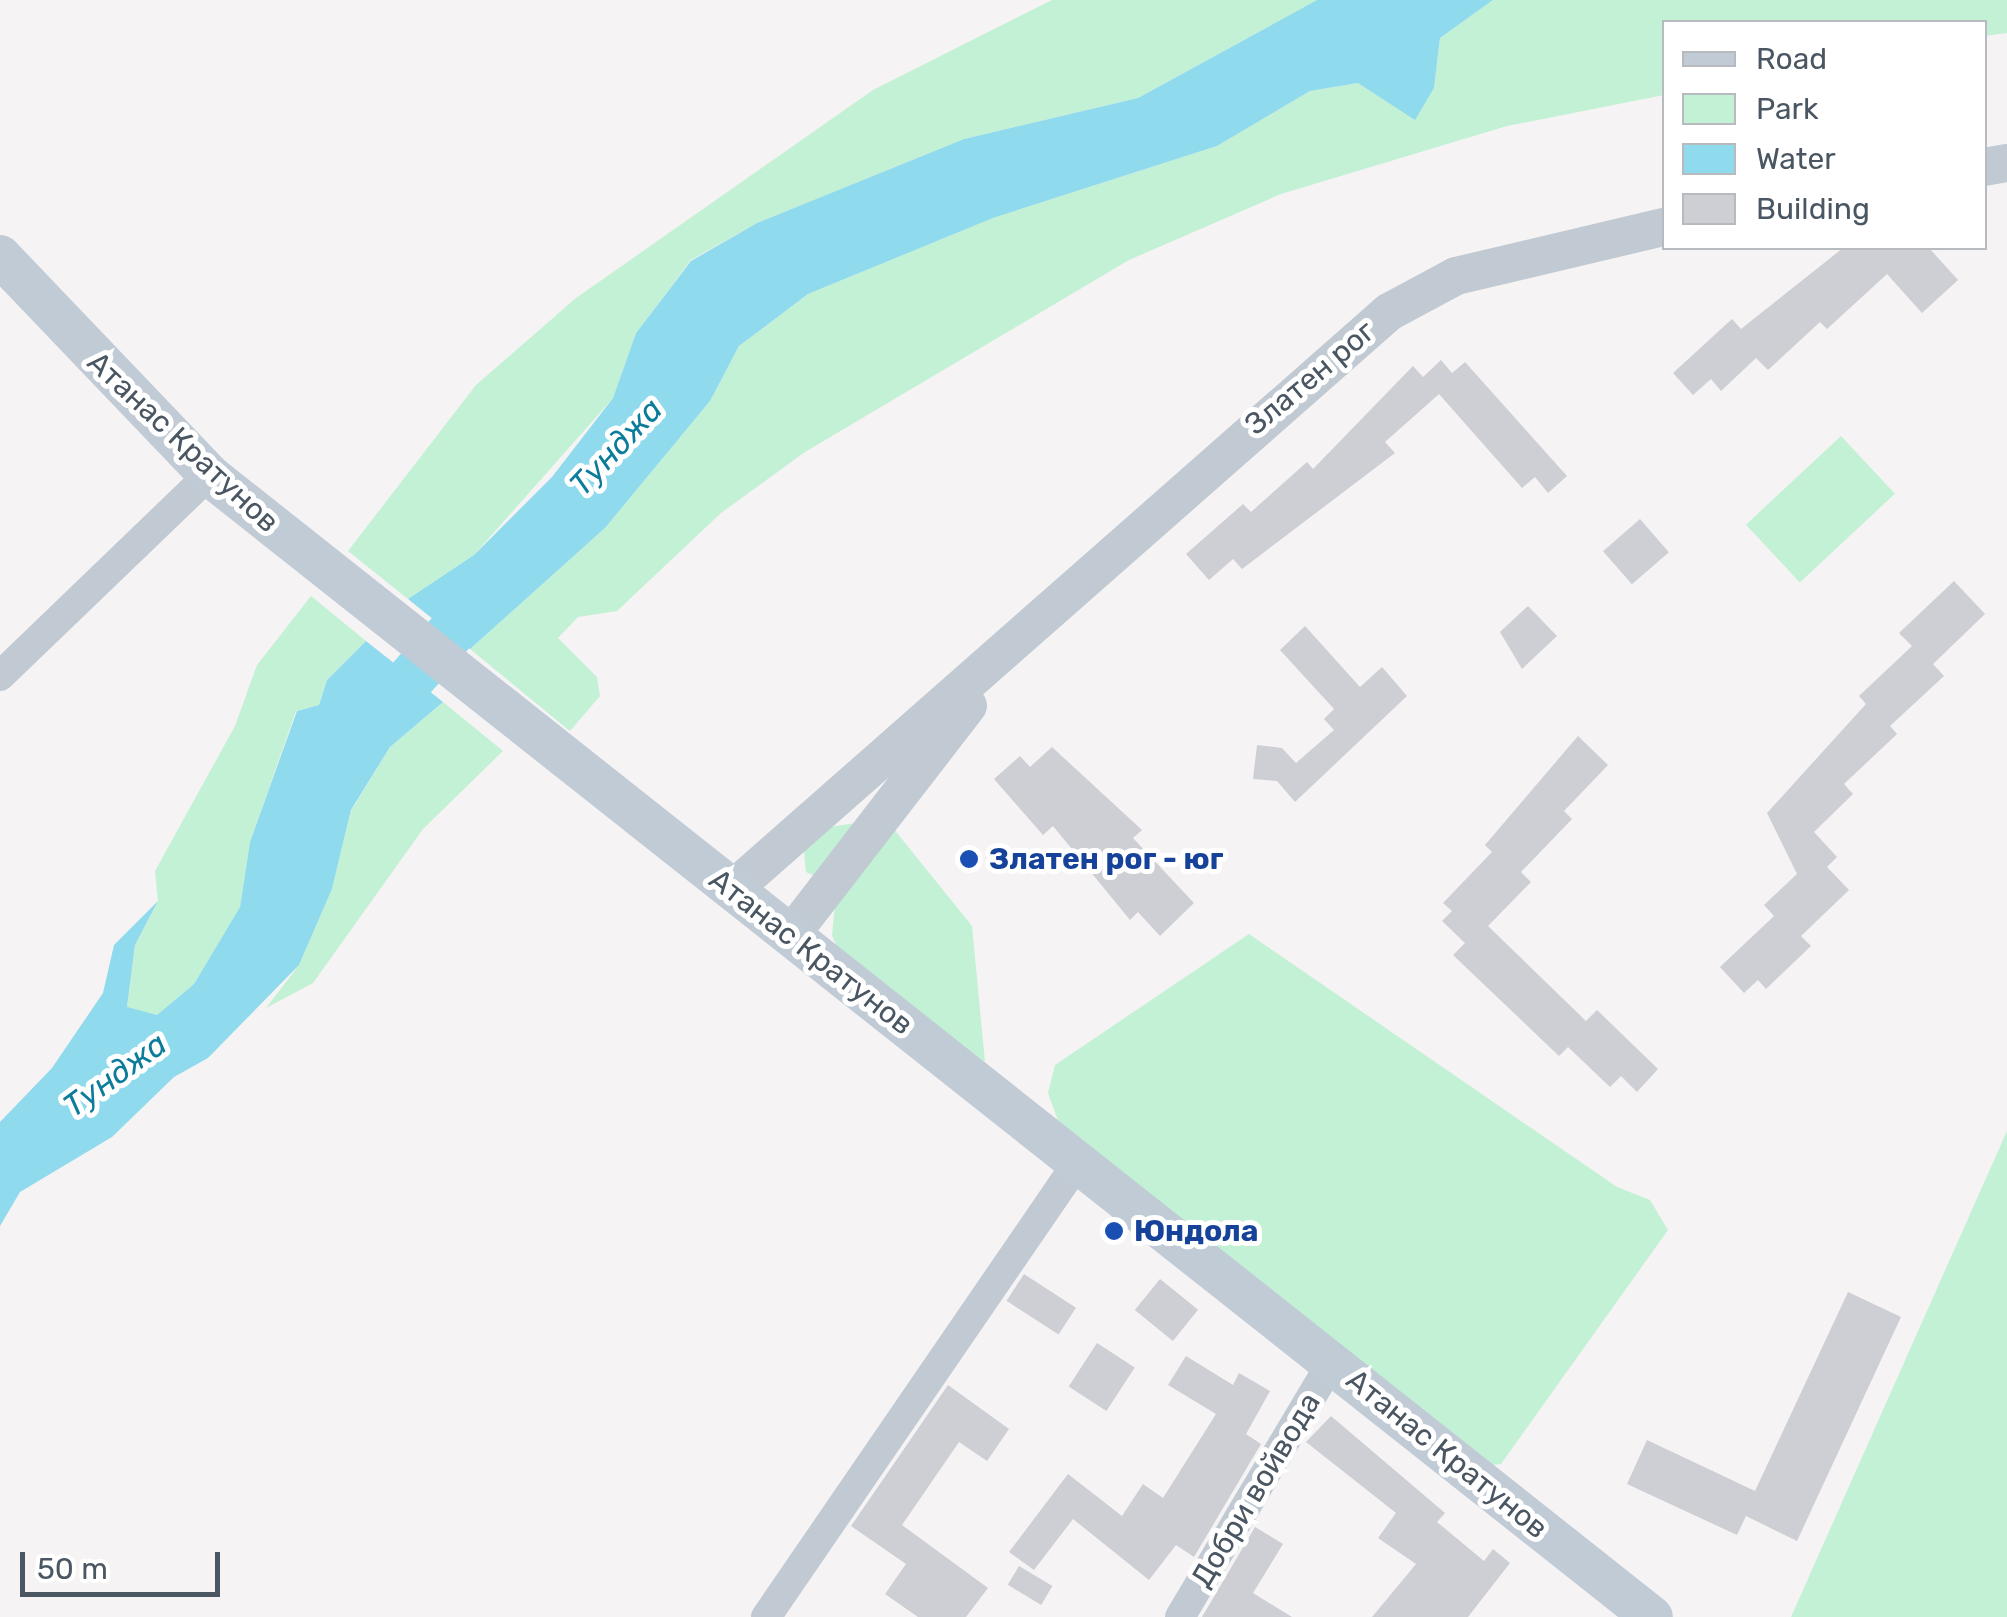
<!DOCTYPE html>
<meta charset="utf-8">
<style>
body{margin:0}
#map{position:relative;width:2007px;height:1617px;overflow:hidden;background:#f5f3f3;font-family:Rubik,sans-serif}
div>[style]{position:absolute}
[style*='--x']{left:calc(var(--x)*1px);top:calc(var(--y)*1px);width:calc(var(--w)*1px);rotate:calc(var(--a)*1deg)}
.green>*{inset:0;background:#c3f1d5;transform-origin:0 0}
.water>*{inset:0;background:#90daee}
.river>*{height:48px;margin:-24px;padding:0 24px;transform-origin:24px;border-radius:24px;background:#90daee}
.building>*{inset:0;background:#cdcfd5;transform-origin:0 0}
.minor>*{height:30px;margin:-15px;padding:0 15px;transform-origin:15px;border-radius:15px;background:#c1cad2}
.tertiary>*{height:38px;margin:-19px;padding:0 19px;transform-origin:19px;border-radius:19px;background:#c1cad2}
.secondary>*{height:42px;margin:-21px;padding:0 21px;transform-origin:21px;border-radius:21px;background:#c1cbd6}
.dots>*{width:28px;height:28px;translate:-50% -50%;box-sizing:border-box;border:5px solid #fff;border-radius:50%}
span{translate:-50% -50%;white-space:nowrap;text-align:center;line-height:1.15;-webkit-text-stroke:10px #fff;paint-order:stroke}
.street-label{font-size:30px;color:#4a5661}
.transit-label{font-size:30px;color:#164399;font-weight:700}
.left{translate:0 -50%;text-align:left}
.water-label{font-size:32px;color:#0c7c9b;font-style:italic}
.legend{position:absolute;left:1662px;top:20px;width:325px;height:230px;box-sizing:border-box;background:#fff;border:2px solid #b7bbc0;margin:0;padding:12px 18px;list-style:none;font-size:30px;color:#4a5661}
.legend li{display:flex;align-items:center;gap:20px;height:50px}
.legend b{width:50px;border:2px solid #b7bbc0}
.scale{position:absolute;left:20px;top:1552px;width:200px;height:45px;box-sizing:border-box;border:5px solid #4a5661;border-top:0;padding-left:12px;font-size:30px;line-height:35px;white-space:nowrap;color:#4a5661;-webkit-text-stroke:8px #fff;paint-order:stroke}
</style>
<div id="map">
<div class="green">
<i style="clip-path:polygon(1052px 0,1317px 0,1138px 98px,964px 139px,757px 223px,691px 260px,636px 333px,613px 398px,474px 555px,408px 599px,348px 551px,476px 385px,576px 298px,873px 90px)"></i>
<i style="clip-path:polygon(1493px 0,2007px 0,2007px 33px,1985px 36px,1984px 22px,1664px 22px,1664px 95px,1507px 126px,1281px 194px,1129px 260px,805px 452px,721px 513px,617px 611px,578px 617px,558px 638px,597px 677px,600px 696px,570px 731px,470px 649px,605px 528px,710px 401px,739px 346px,808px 294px,993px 218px,1217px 146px,1310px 91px,1358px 83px,1385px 98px,1434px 88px,1440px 38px)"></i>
<i style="left:1841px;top:436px;width:79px;height:130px;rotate:47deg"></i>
<i style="clip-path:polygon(311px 596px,366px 641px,327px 680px,319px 705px,296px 711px,250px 842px,240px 907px,194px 984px,157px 1015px,127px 1008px,135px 945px,158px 901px,155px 871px,235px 726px,257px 665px)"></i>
<i style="clip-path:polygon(443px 702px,503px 751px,423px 829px,313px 983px,266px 1008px,299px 965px,332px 889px,351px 811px,390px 747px)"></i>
<i style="clip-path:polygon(862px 822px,817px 877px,806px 872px,804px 851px,830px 827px)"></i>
<i style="clip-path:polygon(893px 828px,972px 926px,985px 1062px,839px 951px,832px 935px,835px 904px)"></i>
<i style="clip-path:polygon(1249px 934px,1617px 1187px,1650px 1200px,1668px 1230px,1501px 1464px,1475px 1467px,1061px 1129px,1048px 1093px,1055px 1065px)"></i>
<i style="clip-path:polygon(2007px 1131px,2007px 1617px,1791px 1617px)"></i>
</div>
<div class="water">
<i style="clip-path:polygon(1317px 0,1493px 0,1440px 38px,1434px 88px,1415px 120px,1358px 83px,1310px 91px,1217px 146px,993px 218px,808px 294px,739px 346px,710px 401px,605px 528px,470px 649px,408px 599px,474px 555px,552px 477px,613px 398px,636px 333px,691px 261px,757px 223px,964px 139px,1138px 98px)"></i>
<i style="clip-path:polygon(366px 641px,443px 702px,390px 747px,351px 810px,332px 889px,299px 965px,208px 1058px,174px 1077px,112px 1137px,20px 1192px,0 1226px,0 1122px,52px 1068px,103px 993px,114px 945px,158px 901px,135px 945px,127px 1007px,157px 1015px,194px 984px,240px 907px,250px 842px,297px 711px,319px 705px,327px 680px)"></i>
</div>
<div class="river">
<i style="--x:370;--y:726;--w:188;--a:-49.1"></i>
</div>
<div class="building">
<i style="clip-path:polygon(1843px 248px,1929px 248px,1958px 280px,1922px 313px,1887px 274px,1827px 329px,1820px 322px,1768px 370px,1756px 358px,1721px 391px,1711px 379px,1693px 395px,1673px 373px,1732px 319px,1741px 329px)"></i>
<i style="clip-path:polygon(1441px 360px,1452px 373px,1465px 362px,1567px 476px,1548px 493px,1535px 477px,1522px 488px,1439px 394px,1385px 442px,1395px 453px,1242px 569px,1233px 559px,1209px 580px,1186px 554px,1243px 504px,1251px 512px,1307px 462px,1313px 469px,1413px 366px,1423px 377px)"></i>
<i style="left:1640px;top:519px;width:44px;height:49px;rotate:49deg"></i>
<i style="clip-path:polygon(1954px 581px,1985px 614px,1933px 664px,1944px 676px,1890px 726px,1897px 734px,1844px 784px,1853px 794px,1814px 832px,1837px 857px,1827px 867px,1849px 890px,1801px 936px,1811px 946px,1766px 989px,1758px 980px,1744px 993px,1720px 967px,1774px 916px,1764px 905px,1797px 874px,1767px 813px,1866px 704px,1859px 696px,1912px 646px,1899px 633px)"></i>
<i style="clip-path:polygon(1528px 606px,1557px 636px,1522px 669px,1500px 632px)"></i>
<i style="clip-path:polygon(1305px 626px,1360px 687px,1382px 667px,1407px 696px,1295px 802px,1277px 781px,1253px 779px,1257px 745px,1282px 748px,1296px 763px,1334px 730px,1324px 719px,1334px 709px,1280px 650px)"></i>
<i style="clip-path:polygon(1578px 736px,1608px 765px,1564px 811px,1572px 819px,1521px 872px,1531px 882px,1488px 926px,1586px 1021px,1597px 1010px,1658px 1069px,1637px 1092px,1621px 1076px,1610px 1087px,1568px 1047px,1559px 1056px,1453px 955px,1465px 943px,1442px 921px,1452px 911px,1443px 903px,1492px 852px,1485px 845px)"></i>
<i style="clip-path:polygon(1052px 747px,1142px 830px,1133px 838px,1194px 903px,1160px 936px,1138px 912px,1130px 920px,1053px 826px,1043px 835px,994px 779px,1020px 756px,1030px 767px)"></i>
<i style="left:1024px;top:1274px;width:62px;height:32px;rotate:33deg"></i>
<i style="left:1160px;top:1279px;width:49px;height:40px;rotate:39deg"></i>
<i style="clip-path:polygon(1848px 1292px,1901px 1317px,1797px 1541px,1746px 1516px,1737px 1535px,1627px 1484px,1647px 1440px,1755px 1491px)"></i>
<i style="left:1097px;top:1343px;width:45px;height:52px;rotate:33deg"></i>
<i style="clip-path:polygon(1186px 1356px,1233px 1385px,1239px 1373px,1270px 1391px,1246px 1434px,1261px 1444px,1194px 1557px,1176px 1545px,1149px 1580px,1073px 1519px,1034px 1570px,1009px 1552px,1068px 1474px,1122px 1516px,1143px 1484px,1163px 1498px,1216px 1414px,1168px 1385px)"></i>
<i style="clip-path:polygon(948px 1385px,1009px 1429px,987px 1461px,959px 1442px,902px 1525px,988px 1588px,966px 1617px,918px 1617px,885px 1594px,906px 1564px,851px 1526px)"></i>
<i style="clip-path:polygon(1331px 1416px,1445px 1513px,1437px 1522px,1484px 1561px,1493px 1549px,1510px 1563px,1468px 1617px,1372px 1617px,1416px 1564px,1378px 1538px,1396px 1513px,1306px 1442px)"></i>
<i style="clip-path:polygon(1255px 1527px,1283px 1544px,1253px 1593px,1292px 1617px,1202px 1617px)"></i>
<i style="left:1019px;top:1566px;width:39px;height:22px;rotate:31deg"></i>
</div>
<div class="minor">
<i style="--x:0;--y:676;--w:290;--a:-43.9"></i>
<i style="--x:766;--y:1617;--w:552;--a:-55.56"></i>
<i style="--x:1180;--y:1617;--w:297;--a:-59.2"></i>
</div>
<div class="tertiary">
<i style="--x:1984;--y:167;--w:23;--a:-10"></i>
<i style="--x:732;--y:890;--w:875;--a:-41.34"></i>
<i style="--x:1389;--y:312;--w:76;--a:-28.2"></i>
<i style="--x:1456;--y:276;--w:214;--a:-13.3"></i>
<i style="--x:790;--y:936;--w:291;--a:-52.3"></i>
</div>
<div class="secondary">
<i style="--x:0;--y:256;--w:303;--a:46.3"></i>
<i style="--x:209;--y:475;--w:1840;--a:38.36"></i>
</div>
<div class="dots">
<i style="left:969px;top:859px;background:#1a4fb4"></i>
<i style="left:1114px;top:1231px;background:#1a4fb4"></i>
</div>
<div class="street-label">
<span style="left:1310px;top:378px;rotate:-40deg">Златен рог</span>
<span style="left:183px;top:442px;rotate:43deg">Атанас Кратунов</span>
<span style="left:811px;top:952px;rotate:38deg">Атанас Кратунов</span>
<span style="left:1447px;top:1454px;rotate:39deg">Атанас Кратунов</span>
<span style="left:1256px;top:1490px;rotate:-59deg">Добри войвода</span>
</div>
<div class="transit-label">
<span class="left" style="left:989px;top:859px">Златен рог - юг</span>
<span class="left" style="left:1134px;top:1231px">Юндола</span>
</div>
<div class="water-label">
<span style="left:616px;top:447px;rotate:-47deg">Тунджа</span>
<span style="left:115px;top:1075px;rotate:-36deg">Тунджа</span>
</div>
<ul class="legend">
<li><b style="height:12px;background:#c1cbd6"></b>Road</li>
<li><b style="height:28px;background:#c3f1d5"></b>Park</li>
<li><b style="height:28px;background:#90daee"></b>Water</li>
<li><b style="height:28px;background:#cdcfd5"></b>Building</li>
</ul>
<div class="scale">50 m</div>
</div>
